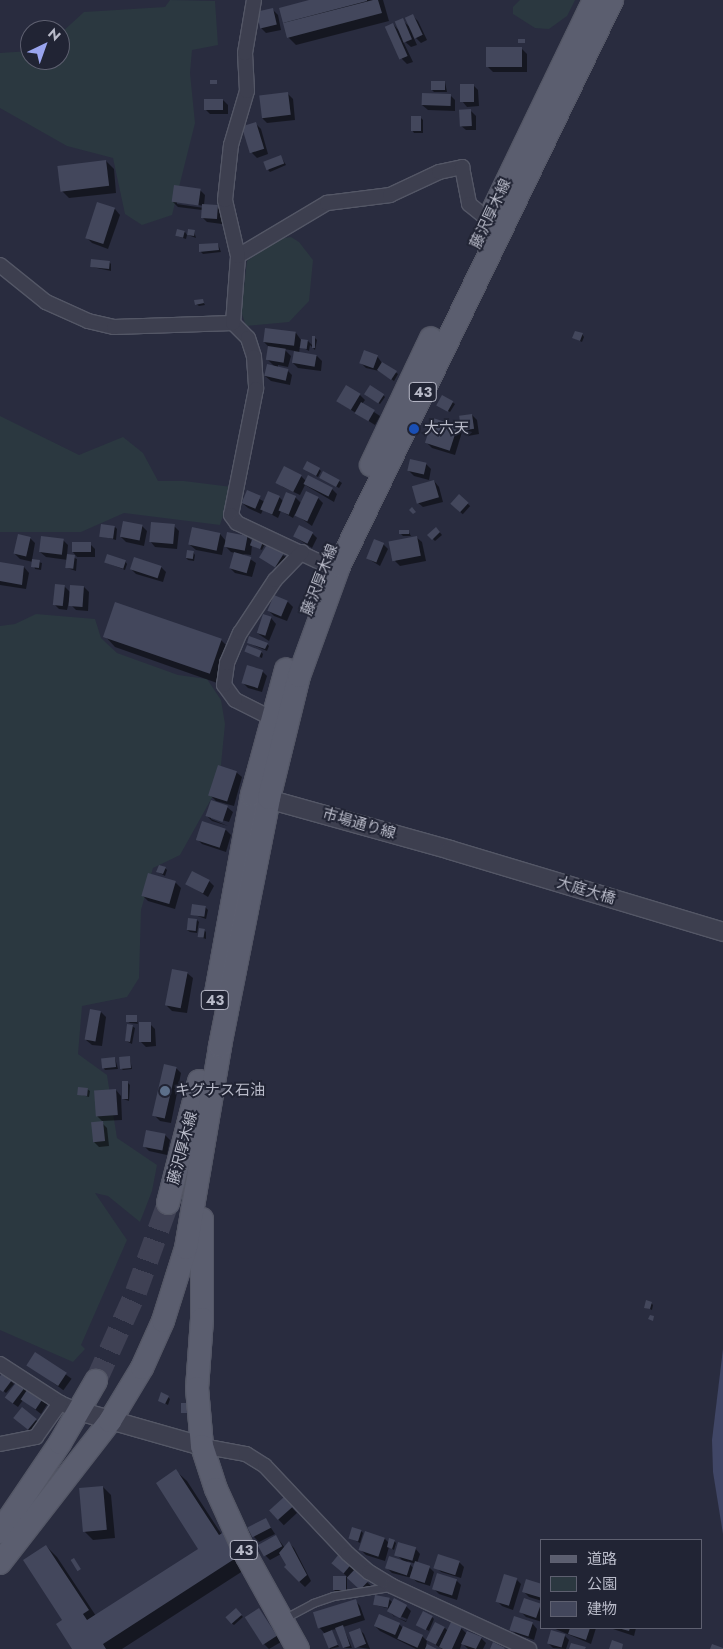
<!DOCTYPE html>
<meta charset="utf-8">
<style>
body{margin:0}
#map{position:relative;width:723px;height:1649px;overflow:hidden;background:#292c3f;font-family:Jost,"Noto Sans JP",sans-serif}
div>[style]{position:absolute}
[style*='--x']{left:calc(var(--x)*1px);top:calc(var(--y)*1px);width:calc(var(--w)*1px);rotate:calc(var(--a)*1deg)}
.green>*{inset:0;background:#2b3840}
.water>*{inset:0;background:#404666}
.shadow>*{inset:0;background:#0007;transform-origin:0 0}
.building>*{inset:0;background:#43475c;transform-origin:0 0}
.primary-tunnel>*{height:22px;margin-top:-11px;transform-origin:0;background:repeating-linear-gradient(90deg,#3f4154 0 22px,transparent 0 33px)}
.roads{filter:drop-shadow(1px 0 #545766) drop-shadow(-1px 0 #545766) drop-shadow(0 1px #545766) drop-shadow(0 -1px #545766)}
.service>*{height:7px;margin:-3.5px;padding:0 3.5px;transform-origin:3.5px;border-radius:3.5px;background:#3d3f4f}
.minor>*{height:14px;margin:-7px;padding:0 7px;transform-origin:7px;border-radius:7px;background:#3d3f4f}
.tertiary>*{height:18px;margin:-9px;padding:0 9px;transform-origin:9px;border-radius:9px;background:#3d3f4f}
.primary>*{height:22px;margin:-11px;padding:0 11px;transform-origin:11px;border-radius:11px;background:#5b5e6f}
.dots>*{width:14px;height:14px;translate:-50% -50%;box-sizing:border-box;border:2px solid #212434;border-radius:50%}
span{translate:-50% -50%;white-space:nowrap;text-align:center;line-height:1.15;-webkit-text-stroke:4px #212434;paint-order:stroke}
.shield-label span{padding:1px 4px;background:#212434;border:1px solid;border-radius:4px;-webkit-text-stroke-width:0}
.shield-label{font-size:14px;color:#b9bbc9;font-weight:700}
.street-label{font-size:15px;color:#b9bbc9}
.poi-label{font-size:15px;color:#b9bbc9}
.left{translate:0 -50%;text-align:left}
.legend{position:absolute;left:540px;top:1539px;width:162px;height:90px;box-sizing:border-box;background:#212434;border:1px solid #5e6070;margin:0;padding:6px 9px;list-style:none;font-size:15px;color:#b9bbc9}
.legend li{display:flex;align-items:center;gap:10px;height:25px}
.legend b{width:25px;border:1px solid #5e6070}
.north{position:absolute;left:20px;top:20px;width:50px;height:50px;box-sizing:border-box;background:#212434;border:1px solid #5e6070;border-radius:50%;rotate:42deg;font-size:14px;font-weight:700;line-height:20px;text-align:center;color:#b9bbc9}
.north::after{content:'';display:block;margin:auto;width:18px;height:22px;background:#99a4ee;clip-path:polygon(50% 0,100% 100%,50% 72%,0 100%)}
</style>
<div id="map">
<div class="green">
<i style="clip-path:polygon(170px 0,215px 1px,218px 45px,192px 50px,190px 73px,195px 123px,172px 215px,142px 225px,125px 214px,113px 158px,67px 146px,0 108px,0 53px,30px 51px,30px 60px,60px 60px,60px 34px,84px 12px,165px 7px)"></i>
<i style="clip-path:polygon(520px 0,575px 0,567px 16px,549px 29px,535px 28px,513px 14px,513px 7px)"></i>
<i style="clip-path:polygon(291px 237px,299px 242px,313px 260px,309px 301px,289px 322px,246px 326px,239px 305px,243px 296px,247px 261px,278px 239px)"></i>
<i style="clip-path:polygon(0 416px,79px 455px,123px 437px,143px 453px,158px 481px,184px 481px,232px 487px,220px 525px,124px 513px,81px 532px,0 532px)"></i>
<i style="clip-path:polygon(36px 614px,95px 619px,101px 638px,117px 653px,178px 675px,207px 679px,221px 700px,225px 724px,219px 785px,180px 855px,153px 868px,141px 910px,139px 978px,127px 997px,82px 1006px,78px 1054px,107px 1075px,117px 1138px,157px 1165px,152px 1191px,140px 1222px,108px 1196px,95px 1193px,127px 1240px,81px 1345px,85px 1349px,73px 1362px,0 1330px,0 626px,15px 624px)"></i>
</div>
<div class="water">
<i style="clip-path:polygon(723px 1349px,723px 1534px,713px 1472px,712px 1440px)"></i>
</div>
<div class="shadow">
<i style="clip-path:polygon(314px 0,383px 0,389px 21px,296px 45px,288px 37px,281px 9px)"></i>
<i style="clip-path:polygon(273px 10px,278px 15px,281px 30px,266px 33px,261px 28px)"></i>
<i style="clip-path:polygon(412px 15px,418px 21px,427px 40px,421px 43px,412px 34px,417px 45px,411px 47px,402px 39px,413px 62px,407px 64px,402px 59px,393px 24px,401px 33px,402px 20px,411px 28px)"></i>
<i style="clip-path:polygon(521px 48px,527px 54px,527px 72px,493px 72px,488px 67px)"></i>
<i style="clip-path:polygon(445px 82px,447px 92px,434px 92px,432px 90px)"></i>
<i style="clip-path:polygon(473px 85px,478px 90px,479px 106px,467px 107px,462px 101px)"></i>
<i style="clip-path:polygon(288px 94px,293px 99px,295px 120px,267px 123px,262px 118px)"></i>
<i style="clip-path:polygon(450px 95px,455px 100px,455px 111px,428px 110px,422px 105px)"></i>
<i style="clip-path:polygon(223px 100px,228px 105px,228px 114px,210px 114px,205px 109px)"></i>
<i style="clip-path:polygon(471px 111px,476px 116px,476px 130px,466px 130px,460px 125px)"></i>
<i style="clip-path:polygon(421px 118px,423px 120px,423px 133px,414px 133px,412px 130px)"></i>
<i style="clip-path:polygon(256px 124px,261px 129px,268px 154px,257px 158px,252px 153px,244px 127px)"></i>
<i style="clip-path:polygon(281px 157px,286px 165px,270px 172px,268px 170px)"></i>
<i style="clip-path:polygon(106px 161px,114px 169px,116px 193px,69px 198px,61px 190px)"></i>
<i style="clip-path:polygon(evenodd,200px 190px,205px 195px,204px 205px,218px 207px,223px 212px,222px 224px,207px 222px,202px 217px,202px 210px,178px 207px,173px 202px,200px 190px,177px 202px,205px 206px,204px 208px,177px 204px,177px 202px)"></i>
<i style="clip-path:polygon(98px 204px,115px 209px,120px 215px,108px 249px,92px 243px,87px 238px)"></i>
<i style="clip-path:polygon(194px 231px,196px 238px,188px 235px)"></i>
<i style="clip-path:polygon(185px 232px,187px 235px,186px 239px,177px 236px)"></i>
<i style="clip-path:polygon(218px 244px,221px 252px,203px 254px,200px 251px)"></i>
<i style="clip-path:polygon(109px 262px,111px 264px,111px 271px,92px 267px)"></i>
<i style="clip-path:polygon(202px 300px,205px 305px,199px 306px,196px 304px)"></i>
<i style="clip-path:polygon(296px 333px,301px 340px,308px 341px,312px 345px,315px 338px,317px 340px,315px 350px,310px 345px,309px 351px,300px 346px,299px 353px,317px 356px,322px 361px,321px 371px,298px 368px,293px 363px,295px 351px,284px 349px,291px 356px,288px 367px,278px 365px,278px 368px,287px 370px,292px 375px,290px 385px,271px 381px,265px 376px,275px 367px,267px 359px,269px 347px,264px 342px)"></i>
<i style="clip-path:polygon(582px 334px,584px 337px,582px 342px,574px 338px)"></i>
<i style="clip-path:polygon(377px 356px,382px 363px,398px 374px,394px 381px,379px 371px,366px 368px,361px 363px)"></i>
<i style="clip-path:polygon(360px 395px,365px 400px,362px 404px,380px 416px,375px 425px,337px 401px)"></i>
<i style="clip-path:polygon(383px 395px,385px 397px,380px 404px,367px 396px)"></i>
<i style="clip-path:polygon(452px 402px,455px 404px,450px 412px,438px 405px)"></i>
<i style="clip-path:polygon(472px 415px,477px 420px,479px 434px,468px 436px,463px 431px,461px 417px)"></i>
<i style="clip-path:polygon(457px 427px,462px 432px,455px 455px,432px 448px,427px 443px)"></i>
<i style="clip-path:polygon(426px 464px,431px 469px,429px 480px,414px 476px,409px 471px)"></i>
<i style="clip-path:polygon(319px 469px,321px 471px,318px 477px,307px 471px)"></i>
<i style="clip-path:polygon(301px 476px,306px 481px,332px 489px,337px 494px,334px 502px,305px 485px,300px 495px,283px 487px,278px 482px)"></i>
<i style="clip-path:polygon(321px 478px,339px 481px,342px 483px,339px 488px)"></i>
<i style="clip-path:polygon(434px 481px,439px 487px,443px 502px,423px 507px,417px 502px,414px 487px)"></i>
<i style="clip-path:polygon(247px 492px,265px 502px,279px 497px,283px 501px,295px 497px,301px 503px,318px 498px,323px 503px,312px 526px,295px 514px,293px 518px,281px 511px,278px 518px,263px 510px,261px 514px,248px 508px,242px 503px)"></i>
<i style="left:459px;top:496px;width:15px;height:11px;rotate:42deg"></i>
<i style="clip-path:polygon(142px 526px,147px 531px,144px 546px,126px 542px,121px 537px)"></i>
<i style="clip-path:polygon(174px 526px,179px 531px,177px 549px,155px 547px,150px 541px)"></i>
<i style="clip-path:polygon(115px 527px,117px 529px,116px 540px,101px 536px)"></i>
<i style="clip-path:polygon(436px 528px,442px 535px,435px 541px,429px 535px)"></i>
<i style="clip-path:polygon(408px 531px,411px 536px,403px 536px,401px 534px)"></i>
<i style="clip-path:polygon(312px 533px,317px 538px,312px 548px,295px 537px)"></i>
<i style="clip-path:polygon(220px 534px,226px 541px,248px 537px,253px 542px,266px 542px,262px 550px,252px 545px,251px 555px,243px 554px,256px 563px,252px 577px,235px 573px,230px 568px,235px 553px,231px 552px,224px 545px,222px 555px,196px 550px,190px 545px)"></i>
<i style="clip-path:polygon(416px 537px,422px 542px,426px 561px,400px 566px,395px 561px)"></i>
<i style="clip-path:polygon(30px 538px,35px 543px,32px 560px,42px 563px,41px 570px,35px 569px,33px 562px,20px 559px,15px 554px)"></i>
<i style="clip-path:polygon(63px 540px,68px 545px,67px 555px,77px 559px,76px 571px,67px 568px,68px 560px,46px 557px,40px 552px)"></i>
<i style="clip-path:polygon(90px 544px,95px 549px,95px 557px,77px 557px,72px 551px)"></i>
<i style="clip-path:polygon(383px 544px,388px 549px,380px 566px,367px 558px)"></i>
<i style="left:268px;top:545px;width:25px;height:14px;rotate:34deg"></i>
<i style="clip-path:polygon(193px 552px,195px 555px,194px 561px,188px 560px,186px 558px)"></i>
<i style="clip-path:polygon(125px 561px,127px 564px,125px 570px,105px 562px)"></i>
<i style="clip-path:polygon(0 564px,24px 567px,29px 573px,26px 589px,0 585px)"></i>
<i style="clip-path:polygon(161px 567px,166px 572px,163px 582px,136px 574px,131px 569px)"></i>
<i style="clip-path:polygon(64px 586px,71px 593px,67px 610px,59px 609px,54px 604px)"></i>
<i style="clip-path:polygon(84px 587px,89px 592px,88px 611px,76px 610px,71px 605px)"></i>
<i style="clip-path:polygon(288px 602px,293px 607px,287px 621px,274px 616px,269px 611px)"></i>
<i style="clip-path:polygon(271px 618px,276px 624px,269px 641px,257px 633px)"></i>
<i style="clip-path:polygon(105px 636px,221px 640px,232px 651px,220px 684px,115px 647px)"></i>
<i style="clip-path:polygon(248px 643px,267px 644px,269px 646px,267px 651px)"></i>
<i style="clip-path:polygon(246px 651px,261px 652px,263px 654px,262px 658px)"></i>
<i style="clip-path:polygon(262px 671px,267px 676px,262px 692px,248px 688px,243px 683px)"></i>
<i style="clip-path:polygon(236px 772px,242px 777px,234px 806px,216px 801px,211px 796px)"></i>
<i style="clip-path:polygon(227px 807px,233px 812px,229px 822px,211px 817px,211px 819px,228px 826px,212px 821px,207px 816px)"></i>
<i style="clip-path:polygon(203px 823px,226px 830px,231px 835px,226px 852px,202px 844px,197px 839px)"></i>
<i style="clip-path:polygon(165px 868px,167px 870px,165px 876px,158px 872px)"></i>
<i style="clip-path:polygon(209px 881px,214px 886px,208px 897px,187px 884px)"></i>
<i style="clip-path:polygon(176px 883px,181px 888px,175px 909px,148px 901px,143px 896px)"></i>
<i style="clip-path:polygon(205px 907px,208px 910px,206px 919px,192px 914px)"></i>
<i style="clip-path:polygon(197px 920px,199px 922px,197px 933px,190px 932px,187px 930px)"></i>
<i style="clip-path:polygon(204px 930px,206px 932px,206px 939px,200px 937px)"></i>
<i style="clip-path:polygon(187px 973px,193px 978px,187px 1013px,172px 1011px,167px 1006px)"></i>
<i style="clip-path:polygon(101px 1012px,106px 1017px,102px 1046px,92px 1045px,86px 1040px)"></i>
<i style="clip-path:polygon(136px 1017px,138px 1024px,150px 1024px,155px 1029px,156px 1046px,146px 1047px,140px 1041px,140px 1024px,130px 1023px,127px 1021px)"></i>
<i style="clip-path:polygon(132px 1026px,135px 1028px,132px 1044px,126px 1041px)"></i>
<i style="clip-path:polygon(115px 1058px,118px 1069px,105px 1070px,103px 1067px)"></i>
<i style="clip-path:polygon(130px 1058px,132px 1069px,123px 1070px,121px 1068px)"></i>
<i style="clip-path:polygon(176px 1068px,181px 1073px,171px 1123px,160px 1121px,155px 1116px)"></i>
<i style="clip-path:polygon(127px 1082px,130px 1085px,129px 1101px,123px 1099px)"></i>
<i style="clip-path:polygon(87px 1089px,90px 1091px,89px 1097px,79px 1094px)"></i>
<i style="clip-path:polygon(116px 1090px,121px 1096px,122px 1120px,102px 1121px,97px 1116px)"></i>
<i style="clip-path:polygon(102px 1123px,107px 1128px,109px 1146px,99px 1147px,94px 1142px)"></i>
<i style="clip-path:polygon(165px 1135px,170px 1140px,167px 1155px,149px 1151px,144px 1146px)"></i>
<i style="clip-path:polygon(651px 1303px,653px 1305px,652px 1310px,646px 1307px)"></i>
<i style="left:36px;top:1353px;width:44px;height:14px;rotate:36deg"></i>
<i style="clip-path:polygon(3px 1374px,14px 1384px,6px 1393px,0 1388px,0 1378px)"></i>
<i style="clip-path:polygon(18px 1381px,48px 1403px,41px 1414px,23px 1400px,18px 1407px,11px 1402px)"></i>
<i style="clip-path:polygon(168px 1397px,170px 1399px,168px 1405px,159px 1400px)"></i>
<i style="clip-path:polygon(36px 1420px,41px 1425px,34px 1434px,20px 1423px)"></i>
<i style="clip-path:polygon(176px 1471px,187px 1481px,222px 1535px,249px 1567px,122px 1649px,73px 1649px,64px 1620px,46px 1546px,57px 1557px,96px 1616px,200px 1549px)"></i>
<i style="clip-path:polygon(103px 1487px,111px 1495px,115px 1538px,93px 1540px,85px 1532px)"></i>
<i style="left:284px;top:1499px;width:19px;height:18px;rotate:47deg"></i>
<i style="clip-path:polygon(266px 1520px,275px 1534px,259px 1542px,254px 1537px)"></i>
<i style="clip-path:polygon(361px 1531px,363px 1533px,360px 1543px,350px 1538px)"></i>
<i style="clip-path:polygon(276px 1536px,285px 1548px,289px 1543px,294px 1548px,311px 1581px,305px 1587px,285px 1568px,287px 1566px,281px 1554px,270px 1560px,265px 1555px)"></i>
<i style="clip-path:polygon(385px 1539px,389px 1543px,394px 1541px,396px 1543px,394px 1550px,389px 1547px,385px 1561px,366px 1555px,361px 1550px)"></i>
<i style="clip-path:polygon(evenodd,415px 1548px,420px 1554px,417px 1563px,429px 1567px,434px 1572px,430px 1586px,417px 1582px,412px 1578px,392px 1573px,387px 1568px,404px 1562px,396px 1554px,415px 1548px,407px 1561px,416px 1564px,414px 1569px,407px 1561px)"></i>
<i style="left:339px;top:1555px;width:46px;height:10px;rotate:44deg"></i>
<i style="clip-path:polygon(459px 1562px,464px 1567px,461px 1578px,441px 1572px,436px 1567px)"></i>
<i style="clip-path:polygon(334px 1577px,347px 1577px,347px 1592px,336px 1592px,334px 1590px)"></i>
<i style="clip-path:polygon(516px 1579px,521px 1584px,513px 1610px,502px 1606px,497px 1601px)"></i>
<i style="clip-path:polygon(456px 1580px,461px 1585px,457px 1600px,439px 1594px,434px 1589px)"></i>
<i style="clip-path:polygon(542px 1586px,542px 1601px,529px 1597px,524px 1592px)"></i>
<i style="clip-path:polygon(evenodd,389px 1599px,393px 1603px,406px 1606px,411px 1611px,406px 1622px,394px 1616px,389px 1611px,390px 1609px,375px 1605px,389px 1599px,393px 1613px,407px 1619px,406px 1621px,393px 1616px,393px 1613px)"></i>
<i style="clip-path:polygon(355px 1600px,360px 1606px,365px 1620px,343px 1627px,352px 1648px,344px 1648px,337px 1629px,331px 1630px,339px 1647px,330px 1649px,325px 1634px,319px 1627px)"></i>
<i style="clip-path:polygon(540px 1605px,542px 1622px,526px 1617px,521px 1612px)"></i>
<i style="clip-path:polygon(236px 1610px,243px 1617px,234px 1625px,231px 1623px)"></i>
<i style="clip-path:polygon(259px 1610px,281px 1642px,269px 1649px,264px 1644px)"></i>
<i style="clip-path:polygon(432px 1617px,434px 1619px,429px 1631px,418px 1625px)"></i>
<i style="clip-path:polygon(532px 1623px,537px 1629px,534px 1640px,516px 1634px,511px 1629px)"></i>
<i style="clip-path:polygon(399px 1624px,403px 1628px,422px 1636px,427px 1641px,426px 1645px,434px 1649px,416px 1649px,380px 1631px,375px 1626px)"></i>
<i style="clip-path:polygon(445px 1628px,448px 1631px,461px 1628px,467px 1634px,481px 1638px,486px 1643px,483px 1649px,468px 1649px,462px 1643px,460px 1649px,442px 1649px,428px 1640px)"></i>
<i style="clip-path:polygon(553px 1628px,596px 1628px,591px 1644px)"></i>
<i style="clip-path:polygon(610px 1628px,636px 1628px,634px 1636px)"></i>
<i style="clip-path:polygon(359px 1629px,364px 1634px,370px 1649px,356px 1647px)"></i>
<i style="clip-path:polygon(564px 1635px,569px 1640px,566px 1649px,553px 1648px,548px 1643px)"></i>
</div>
<div class="building">
<i style="clip-path:polygon(309px 0,367px 0,367px 1px,283px 23px,279px 8px)"></i>
<i style="clip-path:polygon(373px 0,378px 0,382px 13px,287px 38px,283px 23px)"></i>
<i style="left:273px;top:8px;width:17px;height:17px;rotate:77deg"></i>
<i style="left:413px;top:14px;width:23px;height:9px;rotate:65deg"></i>
<i style="left:403px;top:18px;width:23px;height:9px;rotate:67deg"></i>
<i style="left:393px;top:23px;width:36px;height:9px;rotate:66deg"></i>
<i style="left:518px;top:39px;width:7px;height:4px"></i>
<i style="left:522px;top:47px;width:20px;height:36px;rotate:90deg"></i>
<i style="left:210px;top:80px;width:7px;height:4px"></i>
<i style="left:431px;top:81px;width:14px;height:9px"></i>
<i style="left:460px;top:84px;width:14px;height:18px"></i>
<i style="left:288px;top:92px;width:23px;height:29px;rotate:83deg"></i>
<i style="left:422px;top:93px;width:29px;height:12px;rotate:2deg"></i>
<i style="left:204px;top:99px;width:19px;height:11px"></i>
<i style="left:471px;top:109px;width:17px;height:12px;rotate:87deg"></i>
<i style="left:411px;top:116px;width:10px;height:15px"></i>
<i style="left:256px;top:122px;width:28px;height:15px;rotate:73deg"></i>
<i style="left:281px;top:155px;width:9px;height:19px;rotate:69deg"></i>
<i style="left:106px;top:160px;width:26px;height:49px;rotate:83deg"></i>
<i style="left:174px;top:185px;width:27px;height:17px;rotate:8deg"></i>
<i style="left:97px;top:202px;width:19px;height:38px;rotate:18deg"></i>
<i style="left:202px;top:204px;width:16px;height:14px;rotate:4deg"></i>
<i style="left:177px;top:229px;width:8px;height:7px;rotate:14deg"></i>
<i style="left:188px;top:229px;width:7px;height:6px;rotate:8deg"></i>
<i style="clip-path:polygon(218px 243px,219px 250px,199px 252px,199px 244px)"></i>
<i style="left:91px;top:259px;width:19px;height:8px;rotate:6deg"></i>
<i style="clip-path:polygon(203px 299px,204px 303px,195px 305px,194px 300px)"></i>
<i style="left:265px;top:328px;width:31px;height:14px;rotate:7deg"></i>
<i style="clip-path:polygon(575px 331px,583px 333px,580px 341px,572px 338px)"></i>
<i style="left:312px;top:336px;width:3px;height:12px"></i>
<i style="left:301px;top:339px;width:7px;height:9px;rotate:8deg"></i>
<i style="left:268px;top:346px;width:18px;height:14px;rotate:9deg"></i>
<i style="left:364px;top:350px;width:15px;height:14px;rotate:20deg"></i>
<i style="left:294px;top:351px;width:23px;height:12px;rotate:10deg"></i>
<i style="clip-path:polygon(382px 362px,397px 371px,391px 380px,377px 370px)"></i>
<i style="left:267px;top:364px;width:22px;height:12px;rotate:13deg"></i>
<i style="left:346px;top:385px;width:17px;height:19px;rotate:31deg"></i>
<i style="left:370px;top:385px;width:17px;height:11px;rotate:33deg"></i>
<i style="left:442px;top:395px;width:13px;height:12px;rotate:29deg"></i>
<i style="left:361px;top:402px;width:16px;height:13px;rotate:30deg"></i>
<i style="left:472px;top:414px;width:15px;height:13px;rotate:82deg"></i>
<i style="left:433px;top:418px;width:26px;height:26px;rotate:18deg"></i>
<i style="left:410px;top:459px;width:17px;height:12px;rotate:13deg"></i>
<i style="left:307px;top:461px;width:15px;height:9px;rotate:28deg"></i>
<i style="left:284px;top:466px;width:20px;height:19px;rotate:27deg"></i>
<i style="left:323px;top:471px;width:19px;height:8px;rotate:28deg"></i>
<i style="left:308px;top:475px;width:28px;height:10px;rotate:27deg"></i>
<i style="left:434px;top:480px;width:18px;height:23px;rotate:74deg"></i>
<i style="left:247px;top:490px;width:15px;height:14px;rotate:23deg"></i>
<i style="left:268px;top:491px;width:13px;height:20px;rotate:23deg"></i>
<i style="left:306px;top:491px;width:14px;height:27px;rotate:25deg"></i>
<i style="left:286px;top:492px;width:11px;height:20px;rotate:22deg"></i>
<i style="left:459px;top:494px;width:13px;height:13px;rotate:42deg"></i>
<i style="clip-path:polygon(412px 507px,416px 512px,413px 514px,409px 510px)"></i>
<i style="left:123px;top:521px;width:20px;height:16px;rotate:11deg"></i>
<i style="left:151px;top:522px;width:24px;height:20px;rotate:5deg"></i>
<i style="left:101px;top:524px;width:14px;height:13px;rotate:8deg"></i>
<i style="left:299px;top:525px;width:16px;height:13px;rotate:27deg"></i>
<i style="left:192px;top:527px;width:29px;height:18px;rotate:12deg"></i>
<i style="clip-path:polygon(436px 527px,440px 532px,432px 540px,427px 535px)"></i>
<i style="left:409px;top:530px;width:4px;height:10px;rotate:90deg"></i>
<i style="left:227px;top:532px;width:21px;height:15px;rotate:11deg"></i>
<i style="left:18px;top:534px;width:13px;height:20px;rotate:13deg"></i>
<i style="left:254px;top:535px;width:11px;height:11px;rotate:22deg"></i>
<i style="left:41px;top:536px;width:23px;height:16px;rotate:7deg"></i>
<i style="left:417px;top:536px;width:20px;height:29px;rotate:79deg"></i>
<i style="left:374px;top:539px;width:11px;height:21px;rotate:22deg"></i>
<i style="left:72px;top:542px;width:19px;height:10px"></i>
<i style="left:268px;top:543px;width:19px;height:17px;rotate:32deg"></i>
<i style="left:187px;top:550px;width:7px;height:8px;rotate:8deg"></i>
<i style="left:234px;top:552px;width:18px;height:17px;rotate:16deg"></i>
<i style="left:67px;top:554px;width:8px;height:14px;rotate:7deg"></i>
<i style="left:107px;top:554px;width:20px;height:9px;rotate:18deg"></i>
<i style="left:134px;top:557px;width:29px;height:13px;rotate:18deg"></i>
<i style="left:32px;top:559px;width:8px;height:8px;rotate:7deg"></i>
<i style="clip-path:polygon(0 562px,24px 566px,22px 585px,0 581px)"></i>
<i style="left:55px;top:584px;width:10px;height:21px;rotate:6deg"></i>
<i style="left:70px;top:585px;width:14px;height:21px;rotate:4deg"></i>
<i style="left:274px;top:595px;width:15px;height:17px;rotate:23deg"></i>
<i style="left:115px;top:602px;width:113px;height:37px;rotate:19deg"></i>
<i style="left:263px;top:614px;width:9px;height:20px;rotate:18deg"></i>
<i style="clip-path:polygon(249px 636px,268px 643px,265px 649px,247px 643px)"></i>
<i style="left:247px;top:645px;width:16px;height:7px;rotate:22deg"></i>
<i style="left:247px;top:665px;width:17px;height:19px;rotate:17deg"></i>
<i style="left:218px;top:765px;width:20px;height:32px;rotate:18deg"></i>
<i style="left:211px;top:800px;width:18px;height:17px;rotate:19deg"></i>
<i style="left:202px;top:821px;width:25px;height:20px;rotate:18deg"></i>
<i style="clip-path:polygon(159px 865px,166px 867px,163px 874px,156px 872px)"></i>
<i style="left:192px;top:871px;width:20px;height:15px;rotate:27deg"></i>
<i style="left:148px;top:873px;width:29px;height:24px;rotate:16deg"></i>
<i style="left:192px;top:904px;width:14px;height:11px;rotate:8deg"></i>
<i style="left:188px;top:918px;width:9px;height:12px;rotate:6deg"></i>
<i style="left:199px;top:928px;width:6px;height:9px;rotate:9deg"></i>
<i style="left:172px;top:969px;width:16px;height:37px;rotate:11deg"></i>
<i style="left:90px;top:1009px;width:11px;height:31px;rotate:10deg"></i>
<i style="left:126px;top:1015px;width:11px;height:7px"></i>
<i style="left:151px;top:1022px;width:20px;height:12px;rotate:90deg"></i>
<i style="clip-path:polygon(127px 1024px,133px 1025px,130px 1042px,125px 1041px)"></i>
<i style="left:130px;top:1056px;width:12px;height:11px;rotate:85deg"></i>
<i style="left:115px;top:1057px;width:10px;height:14px;rotate:84deg"></i>
<i style="left:164px;top:1064px;width:13px;height:53px;rotate:13deg"></i>
<i style="left:122px;top:1081px;width:6px;height:18px"></i>
<i style="left:78px;top:1087px;width:10px;height:8px;rotate:6deg"></i>
<i style="left:116px;top:1089px;width:26px;height:22px;rotate:86deg"></i>
<i style="left:103px;top:1121px;width:20px;height:12px;rotate:84deg"></i>
<i style="left:146px;top:1130px;width:20px;height:17px;rotate:11deg"></i>
<i style="clip-path:polygon(646px 1300px,652px 1302px,650px 1309px,644px 1308px)"></i>
<i style="clip-path:polygon(650px 1315px,654px 1316px,653px 1321px,648px 1319px)"></i>
<i style="left:35px;top:1352px;width:38px;height:16px;rotate:33deg"></i>
<i style="clip-path:polygon(3px 1373px,12px 1380px,3px 1392px,0 1390px,0 1376px)"></i>
<i style="left:18px;top:1380px;width:10px;height:22px;rotate:37deg"></i>
<i style="left:29px;top:1387px;width:18px;height:15px;rotate:34deg"></i>
<i style="clip-path:polygon(161px 1392px,169px 1396px,165px 1404px,158px 1401px)"></i>
<i style="left:181px;top:1403px;width:7px;height:10px"></i>
<i style="left:22px;top:1407px;width:19px;height:14px;rotate:39deg"></i>
<i style="clip-path:polygon(176px 1469px,219px 1535px,224px 1532px,239px 1556px,103px 1644px,106px 1649px,72px 1649px,56px 1624px,62px 1620px,23px 1560px,46px 1545px,89px 1610px,83px 1614px,87px 1620px,198px 1549px,156px 1483px)"></i>
<i style="left:103px;top:1486px;width:44px;height:24px;rotate:85deg"></i>
<i style="left:284px;top:1497px;width:13px;height:20px;rotate:48deg"></i>
<i style="left:266px;top:1518px;width:11px;height:21px;rotate:63deg"></i>
<i style="left:352px;top:1527px;width:10px;height:12px;rotate:17deg"></i>
<i style="left:365px;top:1531px;width:21px;height:20px;rotate:19deg"></i>
<i style="left:276px;top:1535px;width:13px;height:21px;rotate:61deg"></i>
<i style="clip-path:polygon(389px 1538px,395px 1540px,392px 1549px,387px 1547px)"></i>
<i style="clip-path:polygon(289px 1541px,307px 1575px,299px 1582px,284px 1567px,286px 1565px,279px 1553px)"></i>
<i style="left:398px;top:1542px;width:19px;height:14px;rotate:16deg"></i>
<i style="left:339px;top:1554px;width:16px;height:12px;rotate:40deg"></i>
<i style="left:438px;top:1554px;width:23px;height:15px;rotate:18deg"></i>
<i style="left:389px;top:1556px;width:23px;height:13px;rotate:18deg"></i>
<i style="left:74px;top:1558px;width:13px;height:4px;rotate:58deg"></i>
<i style="left:415px;top:1561px;width:16px;height:18px;rotate:18deg"></i>
<i style="left:355px;top:1569px;width:18px;height:12px;rotate:43deg"></i>
<i style="left:437px;top:1573px;width:21px;height:17px;rotate:17deg"></i>
<i style="left:504px;top:1574px;width:14px;height:29px;rotate:17deg"></i>
<i style="left:333px;top:1576px;width:13px;height:14px"></i>
<i style="clip-path:polygon(526px 1579px,542px 1584px,542px 1598px,522px 1592px)"></i>
<i style="left:375px;top:1595px;width:15px;height:10px;rotate:11deg"></i>
<i style="left:394px;top:1598px;width:15px;height:15px;rotate:28deg"></i>
<i style="left:524px;top:1598px;width:18px;height:15px;rotate:19deg"></i>
<i style="left:356px;top:1599px;width:17px;height:45px;rotate:73deg"></i>
<i style="left:236px;top:1608px;width:9px;height:14px;rotate:49deg"></i>
<i style="left:259px;top:1608px;width:33px;height:17px;rotate:57deg"></i>
<i style="left:423px;top:1611px;width:11px;height:16px;rotate:27deg"></i>
<i style="left:379px;top:1614px;width:23px;height:13px;rotate:23deg"></i>
<i style="left:514px;top:1616px;width:20px;height:15px;rotate:18deg"></i>
<i style="left:435px;top:1622px;width:11px;height:20px;rotate:27deg"></i>
<i style="clip-path:polygon(451px 1622px,462px 1627px,452px 1649px,443px 1649px,439px 1647px)"></i>
<i style="clip-path:polygon(343px 1625px,350px 1646px,343px 1648px,335px 1628px)"></i>
<i style="left:403px;top:1626px;width:22px;height:14px;rotate:24deg"></i>
<i style="left:360px;top:1628px;width:17px;height:12px;rotate:69deg"></i>
<i style="clip-path:polygon(570px 1628px,590px 1628px,586px 1640px,568px 1634px)"></i>
<i style="clip-path:polygon(618px 1628px,630px 1628px,629px 1631px)"></i>
<i style="left:332px;top:1630px;width:16px;height:10px;rotate:68deg"></i>
<i style="left:551px;top:1630px;width:15px;height:14px;rotate:16deg"></i>
<i style="clip-path:polygon(467px 1631px,482px 1637px,476px 1649px,461px 1644px)"></i>
<i style="clip-path:polygon(612px 1640px,623px 1644px,622px 1649px,609px 1649px)"></i>
<i style="clip-path:polygon(493px 1642px,505px 1648px,504px 1649px,490px 1649px)"></i>
<i style="clip-path:polygon(571px 1643px,586px 1647px,585px 1649px,569px 1649px)"></i>
<i style="clip-path:polygon(427px 1644px,437px 1649px,425px 1649px)"></i>
<i style="clip-path:polygon(712px 1644px,723px 1648px,723px 1649px,710px 1649px)"></i>
</div>
<div class="primary-tunnel">
<i style="--x:96;--y:1381;--w:98;--a:-65.8"></i>
<i style="--x:136;--y:1292;--w:95;--a:-70.2"></i>
</div>
<div class="roads">
<div class="service">
<i style="--x:285;--y:1618;--w:32;--a:-28"></i>
<i style="--x:313;--y:1603;--w:21;--a:-19"></i>
<i style="--x:333;--y:1596;--w:57;--a:-9.1"></i>
</div>
<div class="minor">
<i style="--x:238;--y:256;--w:104;--a:-30.8"></i>
<i style="--x:327;--y:203;--w:64;--a:-7.2"></i>
<i style="--x:390;--y:195;--w:54;--a:-25.1"></i>
<i style="--x:439;--y:172;--w:24;--a:-12"></i>
<i style="--x:462;--y:167;--w:38;--a:79"></i>
<i style="--x:469;--y:204;--w:26;--a:39"></i>
<i style="--x:0;--y:265;--w:59;--a:38.8"></i>
<i style="--x:46;--y:302;--w:46;--a:24.3"></i>
<i style="--x:88;--y:321;--w:27;--a:13"></i>
<i style="--x:114;--y:327;--w:119;--a:-1.9"></i>
<i style="--x:233;--y:323;--w:21;--a:45"></i>
<i style="--x:248;--y:338;--w:20;--a:72"></i>
<i style="--x:254;--y:357;--w:32;--a:86"></i>
<i style="--x:256;--y:389;--w:128;--a:101.2"></i>
<i style="--x:231;--y:515;--w:10;--a:53"></i>
<i style="--x:237;--y:523;--w:110;--a:25.2"></i>
<i style="--x:233;--y:323;--w:67;--a:-85.7"></i>
<i style="--x:238;--y:256;--w:57;--a:-103.1"></i>
<i style="--x:225;--y:200;--w:55;--a:-83.8"></i>
<i style="--x:231;--y:145;--w:56;--a:-73.5"></i>
<i style="--x:247;--y:91;--w:38;--a:-93"></i>
<i style="--x:245;--y:53;--w:54;--a:-80.4"></i>
<i style="--x:271;--y:718;--w:40;--a:-153.4"></i>
<i style="--x:235;--y:700;--w:19;--a:-126"></i>
<i style="--x:224;--y:685;--w:22;--a:-82"></i>
<i style="--x:227;--y:663;--w:33;--a:-67"></i>
<i style="--x:240;--y:633;--w:64;--a:-56.6"></i>
<i style="--x:275;--y:580;--w:39;--a:-46"></i>
<i style="--x:0;--y:1364;--w:72;--a:33"></i>
<i style="--x:60;--y:1403;--w:21;--a:23"></i>
<i style="--x:0;--y:1444;--w:37;--a:-11"></i>
<i style="--x:36;--y:1437;--w:42;--a:-54.8"></i>
<i style="--x:202;--y:1446;--w:45;--a:10.3"></i>
<i style="--x:246;--y:1454;--w:22;--a:32"></i>
<i style="--x:265;--y:1466;--w:121;--a:46.7"></i>
<i style="--x:348;--y:1554;--w:28;--a:41"></i>
<i style="--x:369;--y:1572;--w:27;--a:31"></i>
<i style="--x:392;--y:1586;--w:151;--a:24.7"></i>
</div>
<div class="tertiary">
<i style="--x:257;--y:796;--w:200;--a:15.6"></i>
<i style="--x:450;--y:850;--w:285;--a:16.7"></i>
<i style="--x:79;--y:1411;--w:128;--a:15.9"></i>
</div>
<div class="primary">
<i style="--x:494;--y:208;--w:231;--a:-64.3"></i>
<i style="--x:371;--y:465;--w:140;--a:-64.7"></i>
<i style="--x:216;--y:993;--w:201;--a:-79.7"></i>
<i style="--x:252;--y:795;--w:130;--a:-74.8"></i>
<i style="--x:168;--y:1203;--w:126;--a:-75.7"></i>
<i style="--x:202;--y:1219;--w:100;--a:90"></i>
<i style="--x:202;--y:1319;--w:69;--a:94.1"></i>
<i style="--x:197;--y:1388;--w:58;--a:85.1"></i>
<i style="--x:202;--y:1446;--w:45;--a:72"></i>
<i style="--x:216;--y:1489;--w:75;--a:65.5"></i>
<i style="--x:247;--y:1557;--w:105;--a:61"></i>
<i style="--x:0;--y:1532;--w:107;--a:-56"></i>
<i style="--x:60;--y:1443;--w:72;--a:-59.9"></i>
<i style="--x:0;--y:1563;--w:180;--a:-52.2"></i>
<i style="--x:110;--y:1421;--w:62;--a:-58.9"></i>
<i style="--x:142;--y:1368;--w:51;--a:-65.9"></i>
<i style="--x:163;--y:1321;--w:77;--a:-72.5"></i>
<i style="--x:186;--y:1248;--w:205;--a:-80.4"></i>
<i style="--x:220;--y:1046;--w:253;--a:-78.8"></i>
<i style="--x:269;--y:798;--w:126;--a:-76.2"></i>
<i style="--x:299;--y:676;--w:117;--a:-70"></i>
<i style="--x:339;--y:566;--w:628;--a:-64.25"></i>
</div>
</div>
<div class="dots">
<i style="left:414px;top:429px;background:#1a4fb4"></i>
<i style="left:165px;top:1091px;background:#5c6f8a"></i>
</div>
<div class="shield-label">
<span style="left:423px;top:392px">43</span>
<span style="left:215px;top:1000px">43</span>
<span style="left:244px;top:1550px">43</span>
</div>
<div class="street-label">
<span style="left:491px;top:214px;rotate:-65deg">藤沢厚木線</span>
<span style="left:320px;top:580px;rotate:-69deg">藤沢厚木線</span>
<span style="left:359px;top:824px;rotate:16deg">市場通り線</span>
<span style="left:586px;top:891px;rotate:17deg">大庭大橋</span>
<span style="left:183px;top:1148px;rotate:-75deg">藤沢厚木線</span>
</div>
<div class="poi-label">
<span class="left" style="left:424px;top:429px">大六天</span>
<span class="left" style="left:175px;top:1091px">キグナス石油</span>
</div>
<ul class="legend">
<li><b style="height:6px;background:#5b5e6f"></b>道路</li>
<li><b style="height:14px;background:#2b3840"></b>公園</li>
<li><b style="height:14px;background:#43475c"></b>建物</li>
</ul>
<div class="north">N</div>
</div>
